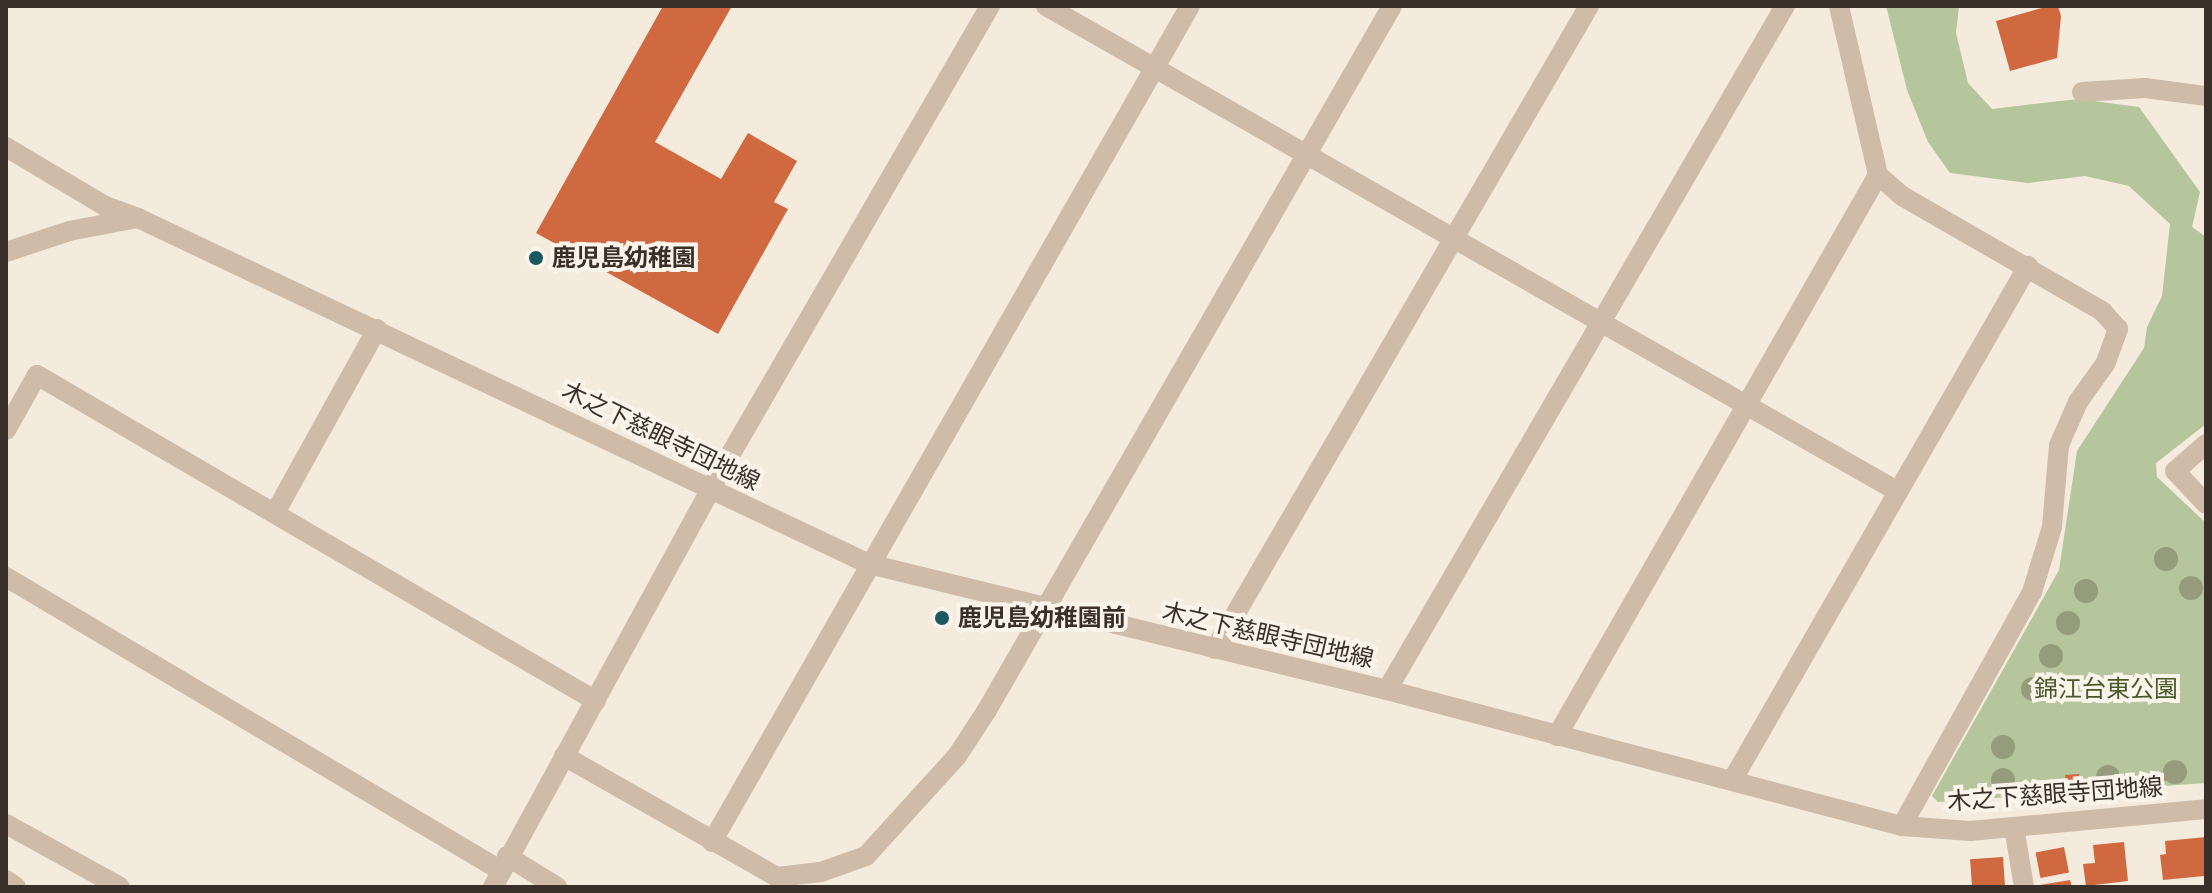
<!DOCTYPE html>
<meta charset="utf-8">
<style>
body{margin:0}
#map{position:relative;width:2212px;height:893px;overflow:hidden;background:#f4ebdd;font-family:Jost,"Noto Sans JP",sans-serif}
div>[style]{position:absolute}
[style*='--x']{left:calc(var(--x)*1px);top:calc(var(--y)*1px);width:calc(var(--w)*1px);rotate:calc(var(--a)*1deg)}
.green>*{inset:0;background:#b5c59c}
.building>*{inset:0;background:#d06940;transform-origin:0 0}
.minor>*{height:20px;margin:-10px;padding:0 10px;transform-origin:10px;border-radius:10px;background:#cebba8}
.tertiary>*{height:20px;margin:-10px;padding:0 10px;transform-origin:10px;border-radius:10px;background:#cebba8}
.trees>*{width:24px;height:24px;margin:-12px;border-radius:50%;background:#959c7b}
.dots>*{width:22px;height:22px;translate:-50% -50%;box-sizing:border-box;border:4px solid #fbf4ea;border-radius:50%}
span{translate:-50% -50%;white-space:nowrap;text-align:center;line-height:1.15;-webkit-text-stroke:8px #fbf4ea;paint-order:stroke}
.poi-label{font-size:24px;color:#3a2f29;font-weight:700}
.left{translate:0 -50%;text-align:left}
.street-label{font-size:24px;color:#3a2f29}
.park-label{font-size:24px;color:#475b2a}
.frame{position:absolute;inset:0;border:8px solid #3a2f29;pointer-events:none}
</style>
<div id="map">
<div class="green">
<i style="clip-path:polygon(1886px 6px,1959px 6px,1956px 33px,1968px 83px,1992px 109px,2078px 99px,2139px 107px,2200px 192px,2192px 227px,2206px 237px,2206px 424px,2156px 463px,2157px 477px,2206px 523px,2206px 783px,1938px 802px,1932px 796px,2059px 570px,2077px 451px,2144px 348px,2147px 327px,2162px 296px,2170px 224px,2129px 186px,2085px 176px,2028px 183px,1950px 173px,1928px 142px,1907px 90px)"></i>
</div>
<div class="building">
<i style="clip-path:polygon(663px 6px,732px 6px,655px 142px,721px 179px,748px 133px,797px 161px,774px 202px,788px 209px,718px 334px,536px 233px)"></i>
<i style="clip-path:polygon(2049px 6px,2058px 6px,2061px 16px,2057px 58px,2010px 71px,1996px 21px)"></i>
<i style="left:2079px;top:774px;width:13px;height:14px;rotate:86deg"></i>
<i style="left:2166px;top:775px;width:6px;height:21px;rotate:90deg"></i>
<i style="clip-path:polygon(2206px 837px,2204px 876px,2163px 880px,2160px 855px,2166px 854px,2165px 841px)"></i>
<i style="clip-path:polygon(2124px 842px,2128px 881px,2086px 886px,2083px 864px,2095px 863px,2093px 845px)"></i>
<i style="left:2064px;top:847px;width:26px;height:29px;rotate:79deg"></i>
<i style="left:2003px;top:857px;width:30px;height:33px;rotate:86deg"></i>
<i style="clip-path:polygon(2070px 880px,2072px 887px,2040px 887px,2040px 885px)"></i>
</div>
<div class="minor">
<i style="--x:1046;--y:6;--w:980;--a:29.68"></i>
<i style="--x:1839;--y:6;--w:173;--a:77"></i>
<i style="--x:1878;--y:175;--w:32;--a:41"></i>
<i style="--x:1902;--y:196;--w:231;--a:29.9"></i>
<i style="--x:2102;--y:311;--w:24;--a:48"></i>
<i style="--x:2118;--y:329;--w:37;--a:110"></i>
<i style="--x:2105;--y:364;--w:47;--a:125.4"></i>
<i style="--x:2078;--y:402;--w:47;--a:113.8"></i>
<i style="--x:2059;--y:445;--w:82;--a:94.9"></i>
<i style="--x:2052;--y:527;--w:68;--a:107.1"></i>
<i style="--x:2032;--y:592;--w:268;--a:119.1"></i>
<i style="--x:2082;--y:92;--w:63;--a:-3.6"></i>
<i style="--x:2145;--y:88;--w:62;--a:7.5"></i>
<i style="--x:6;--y:147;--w:115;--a:30.8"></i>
<i style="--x:105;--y:206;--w:35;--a:20"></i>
<i style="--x:6;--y:430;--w:63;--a:-60.6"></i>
<i style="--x:37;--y:375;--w:647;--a:30.25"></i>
<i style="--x:2206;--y:444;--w:41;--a:138.9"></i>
<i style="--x:2175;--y:471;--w:45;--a:46.8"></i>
<i style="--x:276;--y:511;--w:208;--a:-61"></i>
<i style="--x:6;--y:577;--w:574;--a:30.67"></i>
<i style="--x:1215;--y:649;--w:744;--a:-59.82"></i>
<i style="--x:1387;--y:690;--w:791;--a:-59.81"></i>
<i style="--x:1557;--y:736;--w:646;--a:-60.22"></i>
<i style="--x:564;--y:756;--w:245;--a:29.6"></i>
<i style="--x:777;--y:877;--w:44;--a:-6.5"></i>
<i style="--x:821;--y:872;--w:48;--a:-19.6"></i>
<i style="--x:866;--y:856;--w:135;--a:-47.7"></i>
<i style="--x:957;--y:756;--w:55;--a:-56.9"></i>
<i style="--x:987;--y:710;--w:812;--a:-60.09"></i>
<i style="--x:1733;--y:779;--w:592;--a:-60.1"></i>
<i style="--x:6;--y:824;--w:130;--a:28.9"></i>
<i style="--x:2014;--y:827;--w:61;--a:80.5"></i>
<i style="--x:712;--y:842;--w:963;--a:-60.24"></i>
<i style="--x:507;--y:856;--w:59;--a:31.8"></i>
<i style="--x:6;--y:880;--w:12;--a:35"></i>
<i style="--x:493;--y:887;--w:455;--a:-61.3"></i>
<i style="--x:711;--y:488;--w:557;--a:-59.94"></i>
</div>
<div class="tertiary">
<i style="--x:6;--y:252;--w:66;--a:-18.4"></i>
<i style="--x:69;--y:231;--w:70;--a:-10.7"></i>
<i style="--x:138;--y:218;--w:809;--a:25.33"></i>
<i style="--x:869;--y:564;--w:533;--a:13.67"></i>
<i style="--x:1387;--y:690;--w:533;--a:14.79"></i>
<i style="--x:1902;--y:826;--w:68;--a:4.2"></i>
<i style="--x:1970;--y:831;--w:237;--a:-5.3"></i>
</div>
<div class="trees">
<i style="left:2166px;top:559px"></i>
<i style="left:2191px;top:588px"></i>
<i style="left:2086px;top:591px"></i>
<i style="left:2068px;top:623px"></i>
<i style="left:2051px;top:656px"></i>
<i style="left:2033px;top:689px"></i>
<i style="left:2003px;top:747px"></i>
<i style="left:2175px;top:772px"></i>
<i style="left:2108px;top:777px"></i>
<i style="left:2003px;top:780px"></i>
</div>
<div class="dots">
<i style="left:536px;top:258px;background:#1a5860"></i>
<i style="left:942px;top:618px;background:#1a5860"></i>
</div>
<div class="poi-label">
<span class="left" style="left:552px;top:258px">鹿児島幼稚園</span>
<span class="left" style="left:958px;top:618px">鹿児島幼稚園前</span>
</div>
<div class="street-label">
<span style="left:661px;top:436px;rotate:26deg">木之下慈眼寺団地線</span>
<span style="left:1268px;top:635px;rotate:13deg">木之下慈眼寺団地線</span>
<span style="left:2055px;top:794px;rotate:-4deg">木之下慈眼寺団地線</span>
</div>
<div class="park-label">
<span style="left:2106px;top:689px">錦江台東公園</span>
</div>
<div class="frame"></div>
</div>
